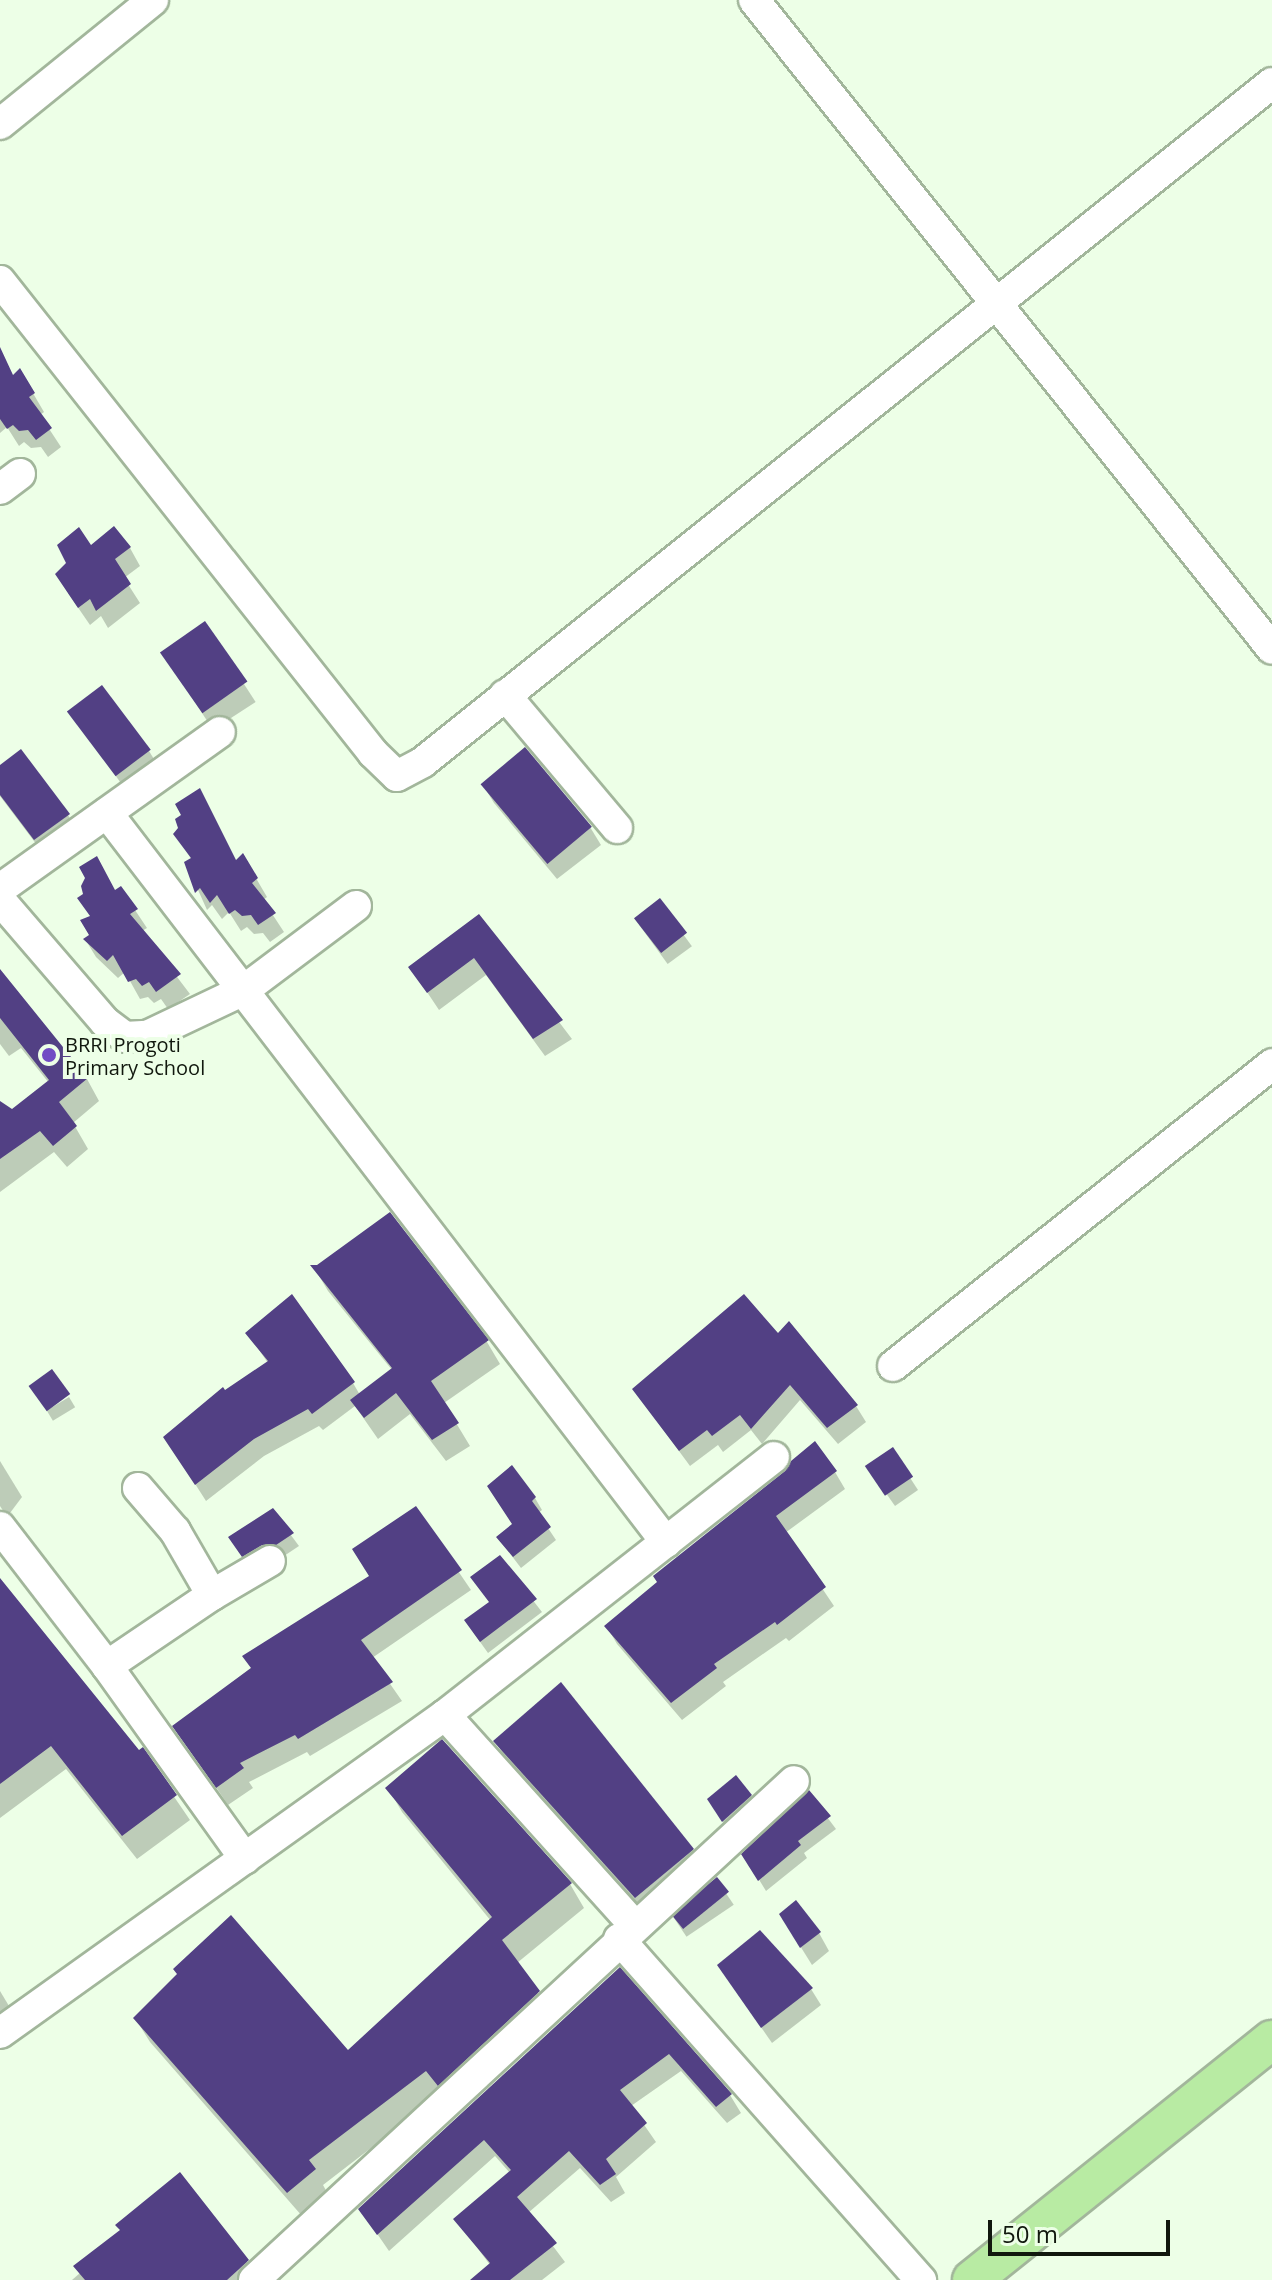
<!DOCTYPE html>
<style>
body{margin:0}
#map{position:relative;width:1272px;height:2280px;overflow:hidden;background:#edffe7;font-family:"Open Sans",sans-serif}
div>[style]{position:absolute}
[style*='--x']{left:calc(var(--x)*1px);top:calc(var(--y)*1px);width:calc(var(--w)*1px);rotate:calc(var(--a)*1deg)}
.shadow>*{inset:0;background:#0003;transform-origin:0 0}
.building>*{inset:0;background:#524084;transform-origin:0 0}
.roads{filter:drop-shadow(2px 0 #a2b69b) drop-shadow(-2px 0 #a2b69b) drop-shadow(0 2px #a2b69b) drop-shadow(0 -2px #a2b69b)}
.minor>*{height:30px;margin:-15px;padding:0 15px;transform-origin:15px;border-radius:15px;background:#fff}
.major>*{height:38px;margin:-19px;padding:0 19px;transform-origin:19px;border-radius:19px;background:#b8eba3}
.dots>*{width:22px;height:22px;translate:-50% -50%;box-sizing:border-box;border:4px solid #edffe7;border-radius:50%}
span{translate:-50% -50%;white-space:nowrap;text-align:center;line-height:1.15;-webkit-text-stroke:8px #edffe7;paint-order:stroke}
.poi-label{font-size:20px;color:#11180e}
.left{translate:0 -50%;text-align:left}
.scale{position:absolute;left:988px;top:2220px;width:182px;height:36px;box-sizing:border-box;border:4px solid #11180e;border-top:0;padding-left:10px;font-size:24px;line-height:28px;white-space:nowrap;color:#11180e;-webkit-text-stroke:6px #edffe7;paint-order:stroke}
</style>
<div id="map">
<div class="shadow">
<i style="clip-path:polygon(0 350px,13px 377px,20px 371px,44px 412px,40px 415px,61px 447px,48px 457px,41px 447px,31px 448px,24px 442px,19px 446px,7px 427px,0 433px)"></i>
<i style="clip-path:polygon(91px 548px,130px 548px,140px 566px,124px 578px,140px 603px,108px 628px,101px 616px,90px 625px,68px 593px)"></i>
<i style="left:205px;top:624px;width:93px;height:51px;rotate:57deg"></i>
<i style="clip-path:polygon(70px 712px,149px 751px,160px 769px,128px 793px)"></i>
<i style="clip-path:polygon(525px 750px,590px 827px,601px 845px,557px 879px,494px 803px,483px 785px)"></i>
<i style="clip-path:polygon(0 768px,68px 815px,78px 833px,46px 857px,0 796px)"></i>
<i style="clip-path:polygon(175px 834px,236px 862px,243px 856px,267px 897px,263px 900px,284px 932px,270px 942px,263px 933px,254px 934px,247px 927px,241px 931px,229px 912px,222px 919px,212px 905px,207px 910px,186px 863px,192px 860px)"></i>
<i style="clip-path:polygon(121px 889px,147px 928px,142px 931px,190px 994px,168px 1009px,161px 999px,154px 1003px,148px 997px,140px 999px,125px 972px,118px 978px,96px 957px,85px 939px,92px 936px,91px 918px)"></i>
<i style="left:659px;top:901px;width:56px;height:30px;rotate:54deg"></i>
<i style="clip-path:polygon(479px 917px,572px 1039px,545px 1056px,486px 975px,439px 1010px,411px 968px)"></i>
<i style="clip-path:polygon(0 972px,87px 1079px,99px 1101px,73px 1123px,88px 1149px,67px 1167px,54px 1152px,0 1192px,0 1104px,12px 1111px,49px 1083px,21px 1048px,9px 1056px,0 1044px)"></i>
<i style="clip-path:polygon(389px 1215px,487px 1342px,500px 1364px,444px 1403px,470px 1446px,446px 1461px,410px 1414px,378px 1439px,355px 1406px,323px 1430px,319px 1426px,264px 1456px,206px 1501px,176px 1454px,224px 1392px,268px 1363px,248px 1334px,353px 1383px,360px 1395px,392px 1370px,328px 1291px,315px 1269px)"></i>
<i style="clip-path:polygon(778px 1337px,856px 1406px,866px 1422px,838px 1444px,800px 1400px,762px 1444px,751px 1430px,723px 1452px,718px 1445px,690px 1466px,634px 1390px)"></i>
<i style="left:69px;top:1397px;width:12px;height:26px;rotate:59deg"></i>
<i style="clip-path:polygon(892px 1450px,918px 1490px,895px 1506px,876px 1479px)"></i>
<i style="clip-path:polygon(0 1461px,22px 1497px,7px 1517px,0 1506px)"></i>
<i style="clip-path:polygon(511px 1468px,535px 1498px,542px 1510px,538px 1513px,556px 1540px,521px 1568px,498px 1538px,514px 1525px)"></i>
<i style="clip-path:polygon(835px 1472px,845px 1489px,785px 1533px,834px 1606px,789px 1641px,786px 1638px,723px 1682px,726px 1686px,682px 1720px,617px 1644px,607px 1627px,659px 1583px)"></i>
<i style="clip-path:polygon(416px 1509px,471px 1590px,372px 1658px,402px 1701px,310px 1756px,307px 1752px,249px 1782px,253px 1788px,228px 1805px,175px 1726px,370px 1577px)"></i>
<i style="clip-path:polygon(273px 1511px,299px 1546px,284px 1556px,250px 1567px,237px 1549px)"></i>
<i style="clip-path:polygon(500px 1558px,542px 1612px,488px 1653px,473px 1632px,490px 1603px)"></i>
<i style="clip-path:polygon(0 1580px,139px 1753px,142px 1750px,190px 1820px,137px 1859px,66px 1769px,0 1818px)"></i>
<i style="clip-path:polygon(496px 1742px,693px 1850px,707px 1874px,651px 1921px,510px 1766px)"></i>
<i style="clip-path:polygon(388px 1788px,570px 1884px,584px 1908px,517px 1963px,553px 2016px,441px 2094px,323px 2185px,328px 2194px,302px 2216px,150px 2042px,135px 2018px,348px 2053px,491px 1921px,402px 1812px)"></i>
<i style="clip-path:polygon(809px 1793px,836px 1829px,804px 1853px,807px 1858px,766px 1891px,744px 1855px)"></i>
<i style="clip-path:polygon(751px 1796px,758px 1808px,730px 1833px,709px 1799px)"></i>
<i style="left:717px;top:1880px;width:30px;height:57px;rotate:56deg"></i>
<i style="clip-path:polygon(792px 1933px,819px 1933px,829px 1951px,812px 1965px)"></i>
<i style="clip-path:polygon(619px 1970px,730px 2095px,741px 2113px,727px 2123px,681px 2071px,631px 2106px,656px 2142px,616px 2177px,625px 2193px,611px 2202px,580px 2168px,528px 2213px,565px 2262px,542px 2280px,480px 2280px,490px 2265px,456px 2219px,510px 2173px,495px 2156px,389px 2251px,360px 2209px)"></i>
<i style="clip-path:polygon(729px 1981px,811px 1989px,821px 2005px,772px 2043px)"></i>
<i style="clip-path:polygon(0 1991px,9px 2006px,0 2013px)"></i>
<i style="clip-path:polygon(247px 2261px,258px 2280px,72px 2280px,80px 2273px)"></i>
</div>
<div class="building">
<i style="clip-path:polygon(0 347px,13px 375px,20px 368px,35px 393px,29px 397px,52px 428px,36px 440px,28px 430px,19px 431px,13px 425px,7px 429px,0 419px)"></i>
<i style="clip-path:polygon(114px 526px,131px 547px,115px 559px,131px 584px,96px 611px,90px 599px,78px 608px,55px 574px,66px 563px,57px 545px,79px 527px,91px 545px)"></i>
<i style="left:205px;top:621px;width:74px;height:55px;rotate:55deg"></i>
<i style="left:102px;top:685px;width:81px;height:44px;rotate:53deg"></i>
<i style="left:525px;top:747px;width:104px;height:58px;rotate:50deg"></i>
<i style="clip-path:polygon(21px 749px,70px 814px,34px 840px,0 795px,0 765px)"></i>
<i style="clip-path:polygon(200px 788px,236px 860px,243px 853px,258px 878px,252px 883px,276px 913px,258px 925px,251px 915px,242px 916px,235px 910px,229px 914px,217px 895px,210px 903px,200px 888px,195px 893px,184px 862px,191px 858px,173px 834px,178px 828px,175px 819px,181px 815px,175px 804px)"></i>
<i style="clip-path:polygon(97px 856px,115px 890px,121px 886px,138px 909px,130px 914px,181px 974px,156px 992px,149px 982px,142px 986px,136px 979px,128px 982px,113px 955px,107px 961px,83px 939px,89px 935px,80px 920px,90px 916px,77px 898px,83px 894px,81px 886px,85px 878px,79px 867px)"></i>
<i style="left:660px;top:898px;width:44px;height:33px;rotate:52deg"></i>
<i style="clip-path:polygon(479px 914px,563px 1020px,533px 1039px,474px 958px,427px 993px,408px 967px)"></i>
<i style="clip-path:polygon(0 969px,88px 1078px,59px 1102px,77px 1126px,53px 1146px,40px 1131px,0 1159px,0 1101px,12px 1109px,49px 1080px,0 1018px)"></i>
<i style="clip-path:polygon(390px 1212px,489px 1340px,431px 1381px,459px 1423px,432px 1440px,396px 1393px,364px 1418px,350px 1400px,392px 1368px,310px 1265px,317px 1265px)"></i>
<i style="clip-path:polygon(292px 1294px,355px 1382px,312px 1414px,308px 1409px,254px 1439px,195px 1485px,163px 1437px,223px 1387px,225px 1390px,268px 1361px,245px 1333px)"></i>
<i style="clip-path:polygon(744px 1294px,778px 1333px,789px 1321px,858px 1405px,827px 1428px,790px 1385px,751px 1429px,740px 1415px,712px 1436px,707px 1430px,679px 1451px,632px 1389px)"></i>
<i style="left:52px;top:1369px;width:31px;height:29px;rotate:54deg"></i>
<i style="clip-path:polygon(815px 1441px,837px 1471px,776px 1516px,826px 1587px,777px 1625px,775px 1622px,714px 1664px,717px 1668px,671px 1703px,604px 1626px,657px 1582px,653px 1576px,785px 1471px,791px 1461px)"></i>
<i style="left:893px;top:1447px;width:36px;height:34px;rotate:56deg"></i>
<i style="clip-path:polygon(512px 1465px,536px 1497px,532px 1501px,551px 1527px,513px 1557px,496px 1537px,512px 1524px,487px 1486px)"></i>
<i style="clip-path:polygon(416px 1506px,462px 1570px,361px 1640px,393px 1682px,298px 1739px,295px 1735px,240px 1763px,244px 1768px,216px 1788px,172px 1726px,251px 1668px,242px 1656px,369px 1576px,352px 1549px)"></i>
<i style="clip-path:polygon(273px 1508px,294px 1533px,276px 1545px,262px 1545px,242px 1557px,228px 1537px)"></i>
<i style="clip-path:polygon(500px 1555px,537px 1599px,480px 1642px,464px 1620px,489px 1602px,470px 1577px)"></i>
<i style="clip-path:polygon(0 1578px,139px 1750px,143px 1747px,177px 1795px,122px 1836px,51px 1746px,0 1784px)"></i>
<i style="clip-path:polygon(561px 1682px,694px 1849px,635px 1898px,493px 1741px)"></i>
<i style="clip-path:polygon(442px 1739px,572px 1883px,502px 1940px,540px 1991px,438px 2086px,426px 2071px,309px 2160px,316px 2169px,287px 2193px,133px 2018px,177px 1974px,173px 1969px,231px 1915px,348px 2050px,492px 1917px,385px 1788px)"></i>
<i style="clip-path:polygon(736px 1775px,752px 1795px,722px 1822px,707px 1799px)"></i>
<i style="clip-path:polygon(809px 1790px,831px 1816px,798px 1841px,801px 1845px,758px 1881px,741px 1854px)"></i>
<i style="left:717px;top:1877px;width:19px;height:59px;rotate:51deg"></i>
<i style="clip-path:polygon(796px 1900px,821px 1932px,800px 1948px,779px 1914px)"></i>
<i style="clip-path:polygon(760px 1930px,813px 1988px,761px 2028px,717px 1965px)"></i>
<i style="clip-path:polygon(620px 1967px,732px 2094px,716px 2107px,669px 2054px,620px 2090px,647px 2123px,606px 2159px,616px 2174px,600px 2185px,569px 2151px,517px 2197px,557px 2243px,510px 2280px,470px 2280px,490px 2263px,453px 2219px,511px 2170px,484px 2140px,377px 2235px,358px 2209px)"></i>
<i style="clip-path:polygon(180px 2172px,249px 2260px,227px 2280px,85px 2280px,73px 2266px,120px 2230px,115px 2225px)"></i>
</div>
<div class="roads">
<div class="minor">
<i style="--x:754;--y:0;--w:830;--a:51.4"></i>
<i style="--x:0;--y:124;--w:197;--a:-39"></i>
<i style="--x:0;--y:281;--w:602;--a:51.68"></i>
<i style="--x:373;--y:753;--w:33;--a:44"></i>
<i style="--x:397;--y:776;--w:30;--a:-28"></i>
<i style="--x:423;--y:762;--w:1087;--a:-38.65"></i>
<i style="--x:0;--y:489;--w:25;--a:-37"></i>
<i style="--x:505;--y:695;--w:174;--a:49.9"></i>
<i style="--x:107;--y:813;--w:919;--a:52.52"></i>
<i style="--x:0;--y:889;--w:270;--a:-35.5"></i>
<i style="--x:0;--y:900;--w:161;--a:49.3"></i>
<i style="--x:105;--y:1022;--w:25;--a:37"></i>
<i style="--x:125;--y:1037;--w:22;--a:-3"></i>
<i style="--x:147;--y:1036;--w:107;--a:-25.4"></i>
<i style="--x:244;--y:990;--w:140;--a:-36.9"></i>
<i style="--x:893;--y:1366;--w:485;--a:-38.5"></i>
<i style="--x:138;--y:1488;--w:57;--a:49.3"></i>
<i style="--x:175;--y:1531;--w:74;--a:60"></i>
<i style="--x:0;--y:1527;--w:175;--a:52.4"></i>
<i style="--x:107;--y:1666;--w:237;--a:54.4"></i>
<i style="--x:107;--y:1666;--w:127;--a:-34.1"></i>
<i style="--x:212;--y:1595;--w:67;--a:-30.4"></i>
<i style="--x:445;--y:1715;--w:283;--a:48"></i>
<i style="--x:619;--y:1939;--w:456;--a:48.5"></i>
<i style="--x:0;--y:2033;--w:547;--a:-35.55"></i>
<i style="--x:445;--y:1715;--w:418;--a:-38.1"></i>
<i style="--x:254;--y:2280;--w:735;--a:-42.74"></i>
</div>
<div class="major">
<i style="--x:972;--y:2280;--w:384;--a:-38.7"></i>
</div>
</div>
<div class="dots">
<i style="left:49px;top:1055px;background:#714bc4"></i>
</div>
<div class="poi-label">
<span class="left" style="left:65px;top:1056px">BRRI Progoti<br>Primary School</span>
</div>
<div class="scale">50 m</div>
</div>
